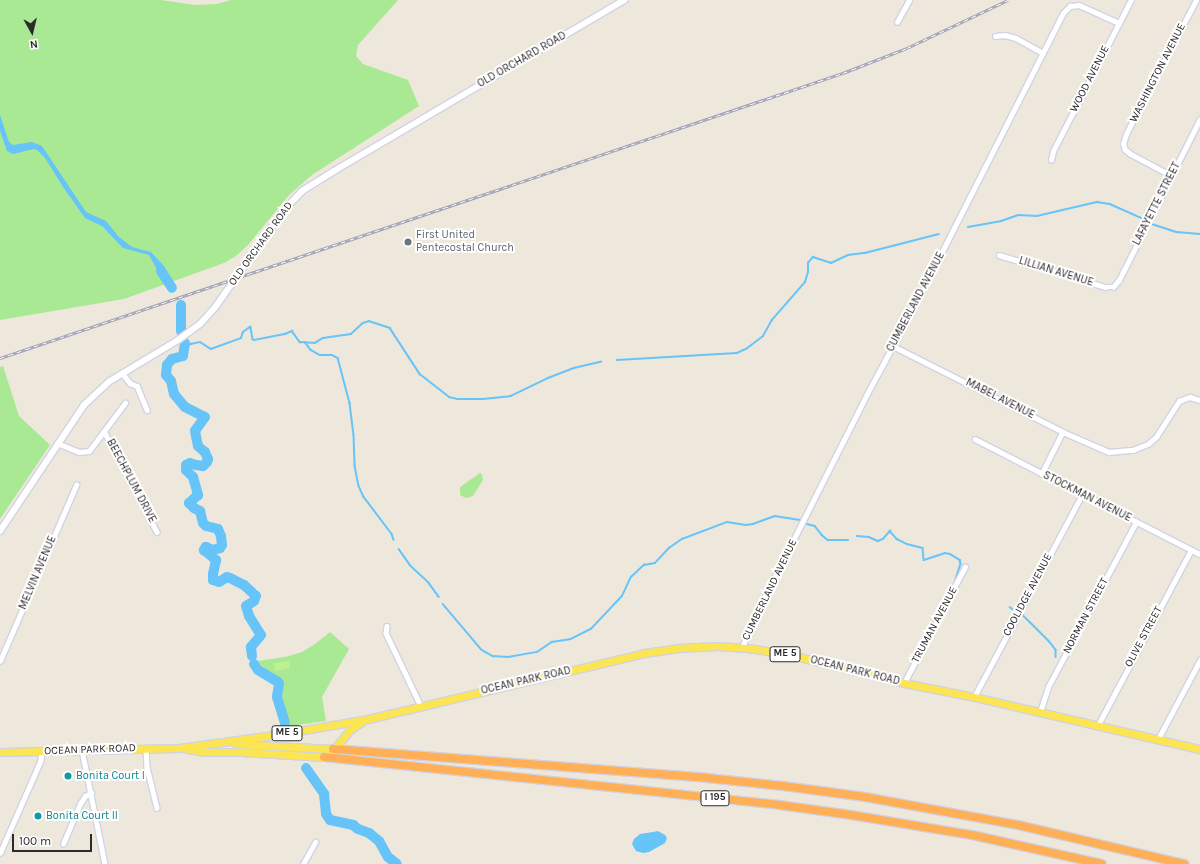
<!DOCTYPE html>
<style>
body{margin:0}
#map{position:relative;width:1200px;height:864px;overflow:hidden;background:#eee8dc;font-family:Karla,sans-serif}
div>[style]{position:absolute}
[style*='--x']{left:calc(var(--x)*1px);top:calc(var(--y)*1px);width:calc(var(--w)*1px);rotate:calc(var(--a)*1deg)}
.green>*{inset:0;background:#a9e994}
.pitch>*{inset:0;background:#bef18f}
.water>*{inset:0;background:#66c4f9}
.stream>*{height:1.5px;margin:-0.75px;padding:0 0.75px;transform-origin:0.75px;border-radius:0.75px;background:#66c4f9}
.river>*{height:10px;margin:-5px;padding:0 5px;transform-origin:5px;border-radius:5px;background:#66c4f9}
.roads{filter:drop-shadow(1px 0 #d1d3e5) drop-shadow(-1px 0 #d1d3e5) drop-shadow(0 1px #d1d3e5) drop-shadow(0 -1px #d1d3e5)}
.street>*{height:4.5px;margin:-2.25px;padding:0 2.25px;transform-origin:2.25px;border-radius:2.25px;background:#fff}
.secondary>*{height:6px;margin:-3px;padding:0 3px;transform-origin:3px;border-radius:3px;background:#fff}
.primary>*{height:7px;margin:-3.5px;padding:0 3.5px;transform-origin:3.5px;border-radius:3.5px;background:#fce553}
.highway>*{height:8px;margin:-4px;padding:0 4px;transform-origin:4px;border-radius:4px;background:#ffaf56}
.rail>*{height:3px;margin-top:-1.5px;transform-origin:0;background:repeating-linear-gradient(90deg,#fff 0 4.5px,#9e9fb7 0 9px);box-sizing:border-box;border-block:1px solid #9e9fb7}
.dots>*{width:11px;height:11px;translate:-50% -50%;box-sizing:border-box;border:2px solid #fff;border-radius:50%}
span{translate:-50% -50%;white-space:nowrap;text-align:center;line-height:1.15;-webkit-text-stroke:4px #fff;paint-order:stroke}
.shield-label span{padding:1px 3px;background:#fff;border:1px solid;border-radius:3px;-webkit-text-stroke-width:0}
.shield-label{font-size:10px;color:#2b2b2b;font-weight:700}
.street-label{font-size:11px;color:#2b2b2b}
.worship-label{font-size:11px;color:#5b616d}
.left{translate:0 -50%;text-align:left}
.culture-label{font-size:11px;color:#0d838f}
.north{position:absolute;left:12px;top:12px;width:40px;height:40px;-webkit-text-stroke:3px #fff;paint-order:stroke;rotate:172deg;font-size:11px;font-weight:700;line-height:16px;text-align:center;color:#2b2b2b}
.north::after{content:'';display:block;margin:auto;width:14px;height:18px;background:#2b2b2b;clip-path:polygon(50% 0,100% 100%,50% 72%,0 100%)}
.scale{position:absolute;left:12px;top:834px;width:80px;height:18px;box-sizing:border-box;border:2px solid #2b2b2b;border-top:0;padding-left:5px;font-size:12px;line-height:14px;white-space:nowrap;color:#2b2b2b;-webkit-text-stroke:3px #fff;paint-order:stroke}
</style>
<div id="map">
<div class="green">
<i style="clip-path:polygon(0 0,161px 0,195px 5px,217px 4px,231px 0,398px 0,358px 45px,356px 56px,363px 64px,408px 80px,419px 106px,312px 175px,289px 195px,248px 245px,236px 256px,224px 263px,124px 299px,0 320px)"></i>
<i style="clip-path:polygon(3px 366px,19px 416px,50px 445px,0 519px,0 367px)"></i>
<i style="clip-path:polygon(480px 473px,482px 474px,483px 480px,473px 496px,466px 498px,460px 495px,460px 487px)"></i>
<i style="clip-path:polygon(330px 632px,349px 649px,322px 697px,326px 721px,290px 726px,282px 697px,283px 682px,280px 678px,267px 672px,258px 661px,285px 657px,302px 652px,315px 644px)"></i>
</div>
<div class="pitch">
<i style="clip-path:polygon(289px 661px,290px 668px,275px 671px,273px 663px)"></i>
</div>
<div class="water">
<i style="clip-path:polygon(0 115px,9px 142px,13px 145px,32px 142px,42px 146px,86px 212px,106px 221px,119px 237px,132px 247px,151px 252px,164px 266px,170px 282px,165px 284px,149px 255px,123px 248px,102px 226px,85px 218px,63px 187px,45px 158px,37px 150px,34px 149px,13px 154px,7px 151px,0 131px)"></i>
<i style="clip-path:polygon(653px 832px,658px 831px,665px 835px,667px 838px,665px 843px,649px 852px,643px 853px,636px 851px,632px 844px,634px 839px,640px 834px)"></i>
</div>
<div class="stream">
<i style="--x:1152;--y:224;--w:26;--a:18"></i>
<i style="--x:1177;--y:232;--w:23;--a:5"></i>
<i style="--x:968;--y:227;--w:34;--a:-10"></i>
<i style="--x:1001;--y:221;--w:18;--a:-19"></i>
<i style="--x:1018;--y:215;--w:19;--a:3"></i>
<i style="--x:1037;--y:216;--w:62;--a:-13.1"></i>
<i style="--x:1097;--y:202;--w:13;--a:9"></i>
<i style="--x:1110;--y:204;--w:35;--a:24"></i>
<i style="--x:305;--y:342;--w:10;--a:53"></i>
<i style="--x:311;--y:350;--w:10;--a:29"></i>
<i style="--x:320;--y:355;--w:12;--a:0"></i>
<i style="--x:332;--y:355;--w:7;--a:27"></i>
<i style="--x:338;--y:358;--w:47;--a:75.1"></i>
<i style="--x:350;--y:403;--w:32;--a:83"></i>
<i style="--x:354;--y:435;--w:31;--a:88"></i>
<i style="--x:355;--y:466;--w:20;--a:79"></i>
<i style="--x:359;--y:486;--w:12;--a:66"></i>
<i style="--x:364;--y:497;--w:46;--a:52.9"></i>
<i style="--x:392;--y:534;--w:6;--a:72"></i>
<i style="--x:185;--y:347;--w:7;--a:-27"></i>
<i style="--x:191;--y:344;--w:9;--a:-13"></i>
<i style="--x:200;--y:342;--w:13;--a:32"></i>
<i style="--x:211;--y:349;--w:32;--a:-20"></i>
<i style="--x:241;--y:338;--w:6;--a:-72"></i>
<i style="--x:243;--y:332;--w:9;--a:-36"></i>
<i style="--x:250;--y:327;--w:1;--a:45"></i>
<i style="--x:251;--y:328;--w:11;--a:80"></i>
<i style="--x:253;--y:339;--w:1;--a:45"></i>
<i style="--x:254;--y:340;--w:32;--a:-11"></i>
<i style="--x:285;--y:334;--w:8;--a:-23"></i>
<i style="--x:292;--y:331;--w:14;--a:54"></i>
<i style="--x:300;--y:342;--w:15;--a:4"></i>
<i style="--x:315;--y:343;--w:9;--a:-32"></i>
<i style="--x:323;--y:338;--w:28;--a:-8"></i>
<i style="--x:351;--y:334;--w:16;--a:-43"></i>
<i style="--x:363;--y:323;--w:6;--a:-18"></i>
<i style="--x:369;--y:321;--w:22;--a:18"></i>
<i style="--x:390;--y:328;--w:55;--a:56.9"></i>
<i style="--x:420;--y:374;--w:37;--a:38"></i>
<i style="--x:449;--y:397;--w:9;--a:13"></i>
<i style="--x:458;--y:399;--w:25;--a:0"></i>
<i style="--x:483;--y:399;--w:28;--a:-6"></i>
<i style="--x:511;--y:396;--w:41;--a:-25.9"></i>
<i style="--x:548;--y:378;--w:28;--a:-21"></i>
<i style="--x:574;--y:368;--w:28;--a:-13"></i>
<i style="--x:617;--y:360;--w:120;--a:-3.3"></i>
<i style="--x:737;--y:353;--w:10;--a:-24"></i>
<i style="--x:746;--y:349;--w:21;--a:-37"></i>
<i style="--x:763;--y:336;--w:18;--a:-61"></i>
<i style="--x:772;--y:320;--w:50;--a:-49"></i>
<i style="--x:805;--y:282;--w:10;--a:-73"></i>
<i style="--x:808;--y:272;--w:9;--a:-90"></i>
<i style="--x:808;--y:263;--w:8;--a:-50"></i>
<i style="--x:813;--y:257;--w:19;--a:18"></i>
<i style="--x:831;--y:263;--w:19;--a:-25"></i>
<i style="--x:848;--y:255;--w:17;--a:-7"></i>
<i style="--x:865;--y:253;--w:76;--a:-14.4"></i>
<i style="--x:807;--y:524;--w:8;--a:14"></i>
<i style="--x:815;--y:526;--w:11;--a:52"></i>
<i style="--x:822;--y:535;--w:8;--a:40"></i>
<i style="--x:828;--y:540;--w:20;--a:0"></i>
<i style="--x:857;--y:536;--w:12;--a:5"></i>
<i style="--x:869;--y:537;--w:10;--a:24"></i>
<i style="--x:878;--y:541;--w:5;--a:-22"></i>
<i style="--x:883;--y:539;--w:11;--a:-49"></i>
<i style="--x:890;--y:531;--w:11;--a:49"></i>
<i style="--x:897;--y:539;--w:11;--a:27"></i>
<i style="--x:907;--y:544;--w:16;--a:14"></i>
<i style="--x:923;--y:548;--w:12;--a:85"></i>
<i style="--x:924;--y:560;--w:22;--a:-18"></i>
<i style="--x:945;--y:553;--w:5;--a:11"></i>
<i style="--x:950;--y:554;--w:12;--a:31"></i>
<i style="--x:960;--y:560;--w:4;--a:76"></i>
<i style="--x:961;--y:564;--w:16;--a:108"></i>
<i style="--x:399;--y:549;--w:19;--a:55"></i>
<i style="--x:410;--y:565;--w:26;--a:43"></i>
<i style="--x:429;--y:583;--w:17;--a:54"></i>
<i style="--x:443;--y:604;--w:60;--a:49.7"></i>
<i style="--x:482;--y:650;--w:13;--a:29"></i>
<i style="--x:493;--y:656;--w:15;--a:4"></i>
<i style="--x:508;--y:657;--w:29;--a:-10"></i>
<i style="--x:537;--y:652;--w:18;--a:-34"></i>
<i style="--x:552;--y:642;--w:19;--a:-9"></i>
<i style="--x:571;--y:639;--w:22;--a:-27"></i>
<i style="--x:591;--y:629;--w:45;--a:-46.8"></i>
<i style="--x:622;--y:596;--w:21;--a:-65"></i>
<i style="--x:631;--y:577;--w:18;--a:-43"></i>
<i style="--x:644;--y:565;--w:11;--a:-10"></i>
<i style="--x:655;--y:563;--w:21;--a:-47"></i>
<i style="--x:669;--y:548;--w:16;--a:-35"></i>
<i style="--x:682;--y:539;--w:48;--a:-20.7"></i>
<i style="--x:727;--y:522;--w:19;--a:9"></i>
<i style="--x:746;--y:525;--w:7;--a:-8"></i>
<i style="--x:753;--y:524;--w:23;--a:-20"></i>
<i style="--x:775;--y:516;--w:25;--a:9"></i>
<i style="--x:1010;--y:607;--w:5;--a:37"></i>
<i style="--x:1023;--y:615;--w:37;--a:45"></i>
<i style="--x:1049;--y:641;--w:11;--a:52"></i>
<i style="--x:1056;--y:650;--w:7;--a:90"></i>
</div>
<div class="river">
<i style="--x:161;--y:271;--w:20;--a:57"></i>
<i style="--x:181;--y:305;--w:26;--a:90"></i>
<i style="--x:185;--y:343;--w:13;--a:99"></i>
<i style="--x:183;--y:356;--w:11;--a:165"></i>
<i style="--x:172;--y:359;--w:8;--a:130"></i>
<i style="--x:167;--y:365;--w:10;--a:96"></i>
<i style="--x:166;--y:375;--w:8;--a:50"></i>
<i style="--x:171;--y:381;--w:13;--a:77"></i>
<i style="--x:174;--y:394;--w:17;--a:50"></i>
<i style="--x:185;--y:407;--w:22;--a:27"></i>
<i style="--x:205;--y:417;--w:17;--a:126"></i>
<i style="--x:195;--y:431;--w:15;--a:79"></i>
<i style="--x:198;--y:446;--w:9;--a:41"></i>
<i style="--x:205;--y:452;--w:8;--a:67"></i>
<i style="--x:208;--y:459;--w:3;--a:108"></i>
<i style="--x:207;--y:462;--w:6;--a:135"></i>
<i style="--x:203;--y:466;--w:7;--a:-172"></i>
<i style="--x:196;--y:465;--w:6;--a:-162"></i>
<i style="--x:190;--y:463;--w:4;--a:153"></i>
<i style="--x:186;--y:465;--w:5;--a:90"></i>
<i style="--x:186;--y:470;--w:10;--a:45"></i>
<i style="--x:193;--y:477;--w:19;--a:74"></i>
<i style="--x:198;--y:495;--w:12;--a:138"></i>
<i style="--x:189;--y:503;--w:7;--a:45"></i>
<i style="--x:194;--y:508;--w:7;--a:27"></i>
<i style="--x:200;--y:511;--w:12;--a:76"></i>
<i style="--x:203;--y:523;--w:4;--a:45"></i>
<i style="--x:206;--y:526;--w:12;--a:14"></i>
<i style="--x:218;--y:529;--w:8;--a:67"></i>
<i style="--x:221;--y:536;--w:9;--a:84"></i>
<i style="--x:222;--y:545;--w:4;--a:124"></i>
<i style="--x:220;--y:548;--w:7;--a:164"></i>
<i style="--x:213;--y:550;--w:8;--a:-157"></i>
<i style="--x:206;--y:547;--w:4;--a:124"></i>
<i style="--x:204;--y:550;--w:16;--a:40"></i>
<i style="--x:216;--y:560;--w:14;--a:102"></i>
<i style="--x:213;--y:574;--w:6;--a:90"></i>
<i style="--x:213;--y:580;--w:6;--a:18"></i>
<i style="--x:219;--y:582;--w:9;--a:-32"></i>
<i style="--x:227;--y:577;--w:3;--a:18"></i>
<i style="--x:230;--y:578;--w:16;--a:27"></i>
<i style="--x:244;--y:585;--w:16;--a:43"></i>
<i style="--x:256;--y:596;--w:5;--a:112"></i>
<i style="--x:254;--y:601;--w:9;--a:148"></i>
<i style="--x:246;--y:606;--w:10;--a:73"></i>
<i style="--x:249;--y:616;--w:22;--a:58"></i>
<i style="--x:261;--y:635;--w:16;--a:130"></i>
<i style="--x:251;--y:647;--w:9;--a:84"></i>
<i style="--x:254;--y:664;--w:7;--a:56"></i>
<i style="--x:258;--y:670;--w:23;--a:31"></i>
<i style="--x:278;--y:682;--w:2;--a:63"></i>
<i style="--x:279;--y:684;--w:13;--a:99"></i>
<i style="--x:277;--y:697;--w:27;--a:73"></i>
<i style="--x:306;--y:768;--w:32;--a:55"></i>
<i style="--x:324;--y:794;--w:20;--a:84"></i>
<i style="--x:326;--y:814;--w:7;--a:56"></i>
<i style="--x:330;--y:820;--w:24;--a:12"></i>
<i style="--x:353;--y:825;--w:6;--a:39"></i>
<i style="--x:358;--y:829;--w:12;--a:20"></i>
<i style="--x:369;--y:833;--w:13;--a:39"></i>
<i style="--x:379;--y:841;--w:18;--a:61"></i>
<i style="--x:388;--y:857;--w:11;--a:38"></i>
</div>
<div class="roads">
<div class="street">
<i style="--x:897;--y:22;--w:25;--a:-61"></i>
<i style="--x:995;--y:36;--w:10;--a:-6"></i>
<i style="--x:1005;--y:35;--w:11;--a:15"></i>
<i style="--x:1016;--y:38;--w:31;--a:29"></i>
<i style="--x:1051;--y:160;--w:9;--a:-77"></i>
<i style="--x:1053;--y:151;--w:170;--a:-62.7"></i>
<i style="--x:1171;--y:176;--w:47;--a:-151.8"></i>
<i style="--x:1130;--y:154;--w:6;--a:-141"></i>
<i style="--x:1125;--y:150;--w:6;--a:-108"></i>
<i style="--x:1123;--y:144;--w:10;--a:-73"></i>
<i style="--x:1126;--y:134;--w:151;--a:-62.4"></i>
<i style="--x:999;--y:255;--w:111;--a:16.8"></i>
<i style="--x:1105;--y:287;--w:8;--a:0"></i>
<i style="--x:1113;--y:287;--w:9;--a:-49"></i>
<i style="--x:1119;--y:280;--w:180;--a:-63.3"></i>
<i style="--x:893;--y:346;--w:191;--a:26.8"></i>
<i style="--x:1063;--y:432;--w:47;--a:116.6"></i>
<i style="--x:122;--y:373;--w:13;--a:51"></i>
<i style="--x:130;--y:383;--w:8;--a:23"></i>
<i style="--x:137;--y:386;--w:26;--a:67"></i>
<i style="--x:104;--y:431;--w:114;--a:62.3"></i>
<i style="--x:1063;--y:432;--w:50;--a:23.5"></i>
<i style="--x:1109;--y:452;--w:24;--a:-5"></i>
<i style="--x:1133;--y:450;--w:16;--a:-22"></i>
<i style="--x:1148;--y:444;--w:11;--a:-41"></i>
<i style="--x:1156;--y:437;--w:43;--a:-57.4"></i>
<i style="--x:1179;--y:401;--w:12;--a:-20"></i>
<i style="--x:1190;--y:397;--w:10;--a:17"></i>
<i style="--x:975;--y:439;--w:253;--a:27.1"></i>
<i style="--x:57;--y:443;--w:24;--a:22"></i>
<i style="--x:79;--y:452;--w:10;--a:-6"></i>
<i style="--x:89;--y:451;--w:60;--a:-53.1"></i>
<i style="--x:387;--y:626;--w:7;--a:98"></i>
<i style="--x:386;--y:633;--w:81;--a:64.4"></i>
<i style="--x:742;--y:647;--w:51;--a:-65.9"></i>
<i style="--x:763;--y:600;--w:231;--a:-63.2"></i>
<i style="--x:867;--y:394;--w:110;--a:-61.8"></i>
<i style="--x:919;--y:297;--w:318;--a:-63.1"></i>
<i style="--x:1063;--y:13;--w:10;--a:-45"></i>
<i style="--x:1070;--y:6;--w:9;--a:-6"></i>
<i style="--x:1079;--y:5;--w:44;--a:24.2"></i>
<i style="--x:0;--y:661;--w:192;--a:-66.6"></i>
<i style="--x:904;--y:683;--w:131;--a:-62.3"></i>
<i style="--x:974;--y:697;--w:229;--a:-61.9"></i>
<i style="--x:1040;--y:712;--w:26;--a:-72"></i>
<i style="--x:1048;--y:687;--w:187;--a:-61.9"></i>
<i style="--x:1098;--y:725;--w:198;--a:-62"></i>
<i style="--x:1158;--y:739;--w:89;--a:-62"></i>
<i style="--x:146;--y:748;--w:19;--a:87"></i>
<i style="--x:147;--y:767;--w:42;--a:76.3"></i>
<i style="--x:82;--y:750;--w:116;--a:78.6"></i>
<i style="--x:63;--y:844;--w:43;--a:-67"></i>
<i style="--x:80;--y:804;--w:9;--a:-58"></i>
<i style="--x:85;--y:796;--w:7;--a:-27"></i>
<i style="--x:0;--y:853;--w:99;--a:-66.3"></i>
<i style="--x:40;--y:762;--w:11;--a:-80"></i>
<i style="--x:303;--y:864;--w:25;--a:-61"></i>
</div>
<div class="secondary">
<i style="--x:0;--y:531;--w:151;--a:-56.3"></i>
<i style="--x:84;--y:405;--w:35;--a:-43"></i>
<i style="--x:110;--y:381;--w:79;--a:-31.1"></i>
<i style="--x:178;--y:340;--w:27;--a:-36"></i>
<i style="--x:200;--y:324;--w:24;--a:-48"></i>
<i style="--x:216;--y:306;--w:115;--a:-54.9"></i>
<i style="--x:282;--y:212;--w:29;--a:-46"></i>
<i style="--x:302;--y:191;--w:38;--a:-32"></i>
<i style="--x:334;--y:171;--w:337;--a:-30.5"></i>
</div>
<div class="primary">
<i style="--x:236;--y:744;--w:97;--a:3"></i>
<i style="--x:187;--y:749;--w:19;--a:9"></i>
<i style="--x:206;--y:752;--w:35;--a:0"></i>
<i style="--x:241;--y:752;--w:83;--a:3.4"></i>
<i style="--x:324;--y:757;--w:5;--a:-22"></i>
<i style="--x:329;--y:755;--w:33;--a:-50"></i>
<i style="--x:350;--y:730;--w:16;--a:-35"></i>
<i style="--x:0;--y:752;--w:179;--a:-1.3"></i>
<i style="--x:179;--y:748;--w:103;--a:-7.8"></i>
<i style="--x:281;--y:734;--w:88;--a:-9.8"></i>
<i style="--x:368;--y:719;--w:284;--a:-13.4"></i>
<i style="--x:644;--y:653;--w:34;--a:-8"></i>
<i style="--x:678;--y:648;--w:40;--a:-2.9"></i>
<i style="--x:718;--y:646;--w:31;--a:4"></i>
<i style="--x:749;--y:648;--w:43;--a:9.5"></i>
<i style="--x:791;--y:655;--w:116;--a:13.9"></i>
<i style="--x:904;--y:683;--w:71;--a:11.3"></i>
<i style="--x:974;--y:697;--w:232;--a:13"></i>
</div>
<div class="highway">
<i style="--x:333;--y:749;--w:375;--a:4.4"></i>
<i style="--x:707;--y:778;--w:76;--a:6"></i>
<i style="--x:783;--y:786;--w:83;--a:7.6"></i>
<i style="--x:865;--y:797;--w:156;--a:10.4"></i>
<i style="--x:1018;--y:825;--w:171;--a:13.2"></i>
<i style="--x:324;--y:757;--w:458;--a:6"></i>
<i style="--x:779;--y:805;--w:73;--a:7.9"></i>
<i style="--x:851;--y:815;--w:123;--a:9.4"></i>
<i style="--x:972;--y:835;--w:133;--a:12.6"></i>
</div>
</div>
<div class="rail">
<i style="--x:0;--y:358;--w:890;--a:-18.68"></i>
<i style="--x:843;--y:73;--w:69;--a:-21.3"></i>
<i style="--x:907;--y:48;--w:112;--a:-25.4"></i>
</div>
<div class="dots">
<i style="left:408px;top:242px;background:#6b7280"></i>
<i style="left:68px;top:776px;background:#0f9aa8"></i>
<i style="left:38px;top:816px;background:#0f9aa8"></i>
</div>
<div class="shield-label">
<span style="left:785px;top:654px">ME 5</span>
<span style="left:287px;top:733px">ME 5</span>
<span style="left:715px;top:798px">I 195</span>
</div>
<div class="street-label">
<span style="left:522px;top:60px;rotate:-30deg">OLD ORCHARD ROAD</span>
<span style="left:1158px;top:73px;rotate:-63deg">WASHINGTON AVENUE</span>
<span style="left:1090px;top:79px;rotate:-63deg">WOOD AVENUE</span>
<span style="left:1157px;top:204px;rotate:-63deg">LAFAYETTE STREET</span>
<span style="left:261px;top:244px;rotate:-54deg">OLD ORCHARD ROAD</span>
<span style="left:1056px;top:272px;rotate:17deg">LILLIAN AVENUE</span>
<span style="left:916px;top:302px;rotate:-62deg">CUMBERLAND AVENUE</span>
<span style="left:1000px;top:399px;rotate:27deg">MABEL AVENUE</span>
<span style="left:131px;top:481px;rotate:62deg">BEECHPLUM DRIVE</span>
<span style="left:1087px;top:497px;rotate:27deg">STOCKMAN AVENUE</span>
<span style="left:38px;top:573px;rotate:-67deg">MELVIN AVENUE</span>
<span style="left:770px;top:590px;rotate:-64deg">CUMBERLAND AVENUE</span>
<span style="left:1028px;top:595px;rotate:-62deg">COOLIDGE AVENUE</span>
<span style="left:1086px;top:616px;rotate:-62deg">NORMAN STREET</span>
<span style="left:935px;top:625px;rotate:-62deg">TRUMAN AVENUE</span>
<span style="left:1144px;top:637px;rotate:-62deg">OLIVE STREET</span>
<span style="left:855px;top:671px;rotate:14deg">OCEAN PARK ROAD</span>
<span style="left:526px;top:681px;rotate:-13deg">OCEAN PARK ROAD</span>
<span style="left:90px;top:750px;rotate:-2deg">OCEAN PARK ROAD</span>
</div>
<div class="worship-label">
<span class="left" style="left:416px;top:242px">First United<br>Pentecostal Church</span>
</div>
<div class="culture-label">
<span class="left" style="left:76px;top:776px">Bonita Court I</span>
<span class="left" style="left:46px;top:816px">Bonita Court II</span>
</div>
<div class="north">N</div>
<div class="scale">100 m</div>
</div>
